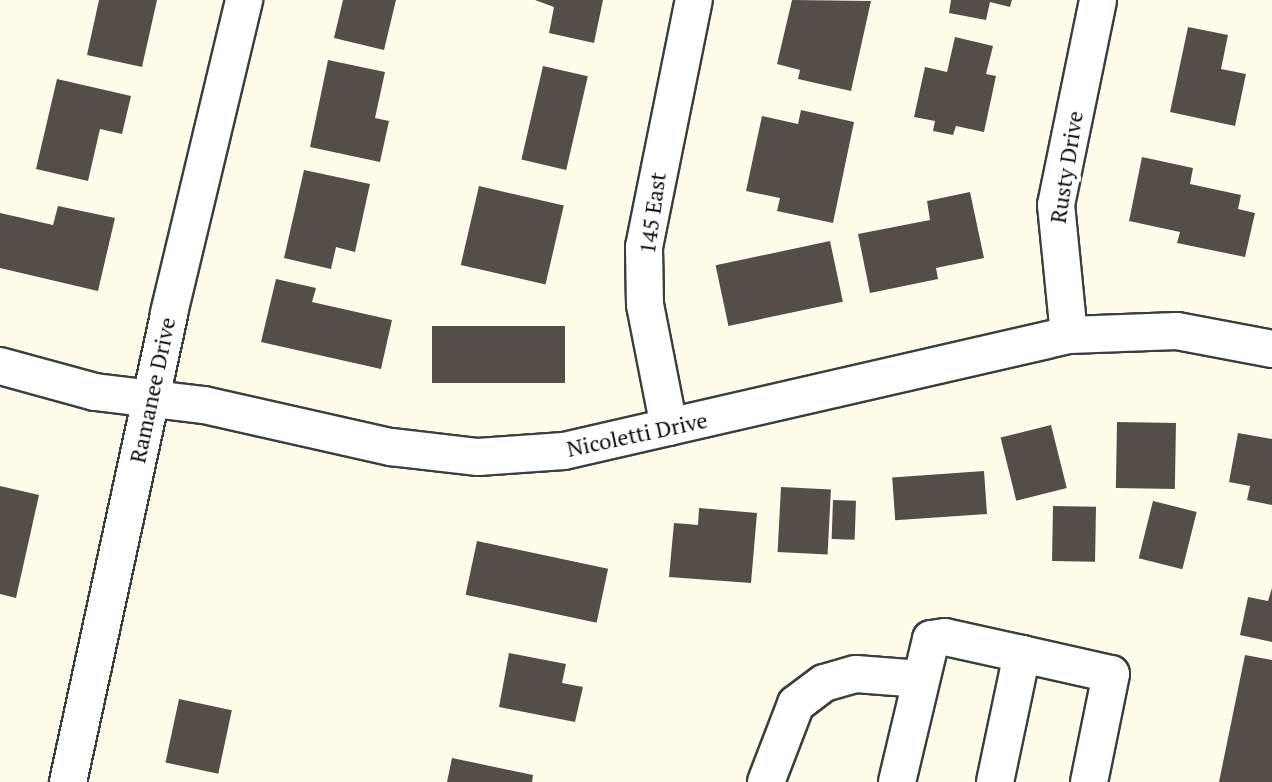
<!DOCTYPE html>
<style>
body{margin:0}
#map{position:relative;width:1272px;height:782px;overflow:hidden;background:#fffce9;font-family:"PT Serif",serif}
div>[style]{position:absolute}
[style*='--x']{left:calc(var(--x)*1px);top:calc(var(--y)*1px);width:calc(var(--w)*1px);rotate:calc(var(--a)*1deg)}
.building>*{inset:0;background:#554d47;transform-origin:0 0}
.roads{filter:drop-shadow(2px 0 #3e3e3e) drop-shadow(-2px 0 #3e3e3e) drop-shadow(0 2px #3e3e3e) drop-shadow(0 -2px #3e3e3e)}
.minor>*{height:36px;margin:-18px;padding:0 18px;transform-origin:18px;border-radius:18px;background:#fff}
span{translate:-50% -50%;white-space:nowrap;text-align:center;line-height:1.15;-webkit-text-stroke:8px #fff;paint-order:stroke}
.street-label{font-size:22px;color:#0b0b0b}
</style>
<div id="map">
<div class="building">
<i style="clip-path:polygon(99px 0,157px 0,142px 67px,87px 55px)"></i>
<i style="clip-path:polygon(343px 0,396px 0,384px 50px,334px 38px)"></i>
<i style="clip-path:polygon(535px 0,603px 0,594px 43px,549px 33px,554px 7px)"></i>
<i style="clip-path:polygon(792px 0,871px 1px,851px 91px,798px 79px,800px 70px,777px 64px)"></i>
<i style="clip-path:polygon(951px 0,1012px 0,1010px 7px,990px 2px,986px 20px,949px 13px)"></i>
<i style="clip-path:polygon(1188px 27px,1228px 35px,1221px 69px,1246px 74px,1235px 126px,1170px 112px)"></i>
<i style="clip-path:polygon(955px 37px,993px 46px,986px 74px,996px 76px,984px 132px,956px 126px,953px 135px,933px 131px,935px 121px,914px 117px,925px 67px,947px 72px)"></i>
<i style="clip-path:polygon(328px 60px,385px 72px,375px 118px,389px 121px,380px 162px,310px 147px)"></i>
<i style="left:543px;top:66px;width:46px;height:96px;rotate:13deg"></i>
<i style="clip-path:polygon(57px 79px,131px 96px,122px 134px,100px 129px,88px 181px,36px 169px)"></i>
<i style="clip-path:polygon(801px 110px,854px 122px,833px 223px,777px 211px,780px 198px,746px 191px,762px 116px,798px 124px)"></i>
<i style="clip-path:polygon(1142px 157px,1193px 168px,1190px 184px,1241px 195px,1238px 209px,1255px 213px,1245px 257px,1177px 243px,1180px 232px,1129px 221px)"></i>
<i style="clip-path:polygon(304px 170px,370px 184px,355px 252px,336px 247px,331px 269px,284px 258px)"></i>
<i style="left:479px;top:186px;width:87px;height:81px;rotate:13deg"></i>
<i style="clip-path:polygon(970px 192px,984px 258px,936px 268px,938px 279px,870px 293px,858px 234px,930px 220px,927px 201px)"></i>
<i style="clip-path:polygon(58px 206px,115px 218px,98px 291px,0 268px,0 213px,53px 225px)"></i>
<i style="left:830px;top:241px;width:62px;height:117px;rotate:78deg"></i>
<i style="clip-path:polygon(276px 279px,316px 288px,312px 302px,392px 320px,381px 369px,261px 342px)"></i>
<i style="left:565px;top:326px;width:57px;height:133px;rotate:90deg"></i>
<i style="left:1117px;top:422px;width:59px;height:66px;rotate:1deg"></i>
<i style="left:1051px;top:425px;width:65px;height:52px;rotate:76deg"></i>
<i style="clip-path:polygon(1238px 433px,1272px 439px,1272px 505px,1247px 500px,1250px 486px,1229px 482px)"></i>
<i style="left:984px;top:471px;width:43px;height:92px;rotate:86deg"></i>
<i style="clip-path:polygon(0 486px,39px 495px,16px 598px,0 594px)"></i>
<i style="left:781px;top:487px;width:50px;height:65px;rotate:3deg"></i>
<i style="left:833px;top:500px;width:23px;height:39px;rotate:2deg"></i>
<i style="left:1153px;top:501px;width:45px;height:59px;rotate:14deg"></i>
<i style="left:1053px;top:506px;width:43px;height:55px;rotate:1deg"></i>
<i style="clip-path:polygon(699px 508px,757px 513px,751px 583px,669px 577px,674px 523px,698px 525px)"></i>
<i style="left:477px;top:541px;width:134px;height:55px;rotate:12deg"></i>
<i style="clip-path:polygon(1272px 588px,1272px 642px,1240px 635px,1248px 597px,1268px 601px)"></i>
<i style="clip-path:polygon(509px 653px,566px 664px,562px 683px,583px 687px,575px 722px,499px 707px)"></i>
<i style="clip-path:polygon(1245px 655px,1272px 660px,1272px 782px,1219px 782px)"></i>
<i style="left:179px;top:699px;width:54px;height:65px;rotate:12deg"></i>
<i style="clip-path:polygon(452px 758px,533px 775px,532px 782px,447px 782px)"></i>
</div>
<div class="roads">
<div class="minor">
<i style="--x:1069;--y:335;--w:131;--a:-95.7"></i>
<i style="--x:1056;--y:205;--w:209;--a:-78.4"></i>
<i style="--x:0;--y:366;--w:98;--a:15.3"></i>
<i style="--x:95;--y:392;--w:110;--a:6.8"></i>
<i style="--x:204;--y:405;--w:192;--a:12.7"></i>
<i style="--x:391;--y:447;--w:88;--a:6.6"></i>
<i style="--x:478;--y:457;--w:86;--a:-4"></i>
<i style="--x:564;--y:451;--w:518;--a:-12.94"></i>
<i style="--x:1069;--y:335;--w:108;--a:-2.1"></i>
<i style="--x:1177;--y:331;--w:97;--a:10.7"></i>
<i style="--x:669;--y:427;--w:124;--a:-101.1"></i>
<i style="--x:645;--y:305;--w:58;--a:-91"></i>
<i style="--x:644;--y:247;--w:252;--a:-78.6"></i>
<i style="--x:68;--y:782;--w:480;--a:-77.8"></i>
<i style="--x:169;--y:313;--w:322;--a:-76.5"></i>
<i style="--x:766;--y:782;--w:84;--a:-69"></i>
<i style="--x:796;--y:704;--w:35;--a:-37"></i>
<i style="--x:824;--y:683;--w:33;--a:-16"></i>
<i style="--x:856;--y:674;--w:65;--a:4.4"></i>
<i style="--x:897;--y:782;--w:147;--a:-76.6"></i>
<i style="--x:931;--y:639;--w:14;--a:-8"></i>
<i style="--x:945;--y:637;--w:79;--a:12.4"></i>
<i style="--x:995;--y:782;--w:131;--a:-78.1"></i>
<i style="--x:1022;--y:654;--w:91;--a:12.7"></i>
<i style="--x:1111;--y:674;--w:110;--a:101.5"></i>
</div>
</div>
<div class="street-label">
<span style="left:1066px;top:167px;rotate:-81deg">Rusty Drive</span>
<span style="left:652px;top:213px;rotate:-82deg">145 East</span>
<span style="left:152px;top:390px;rotate:-78deg">Ramanee Drive</span>
<span style="left:637px;top:434px;rotate:-12deg">Nicoletti Drive</span>
</div>
</div>
